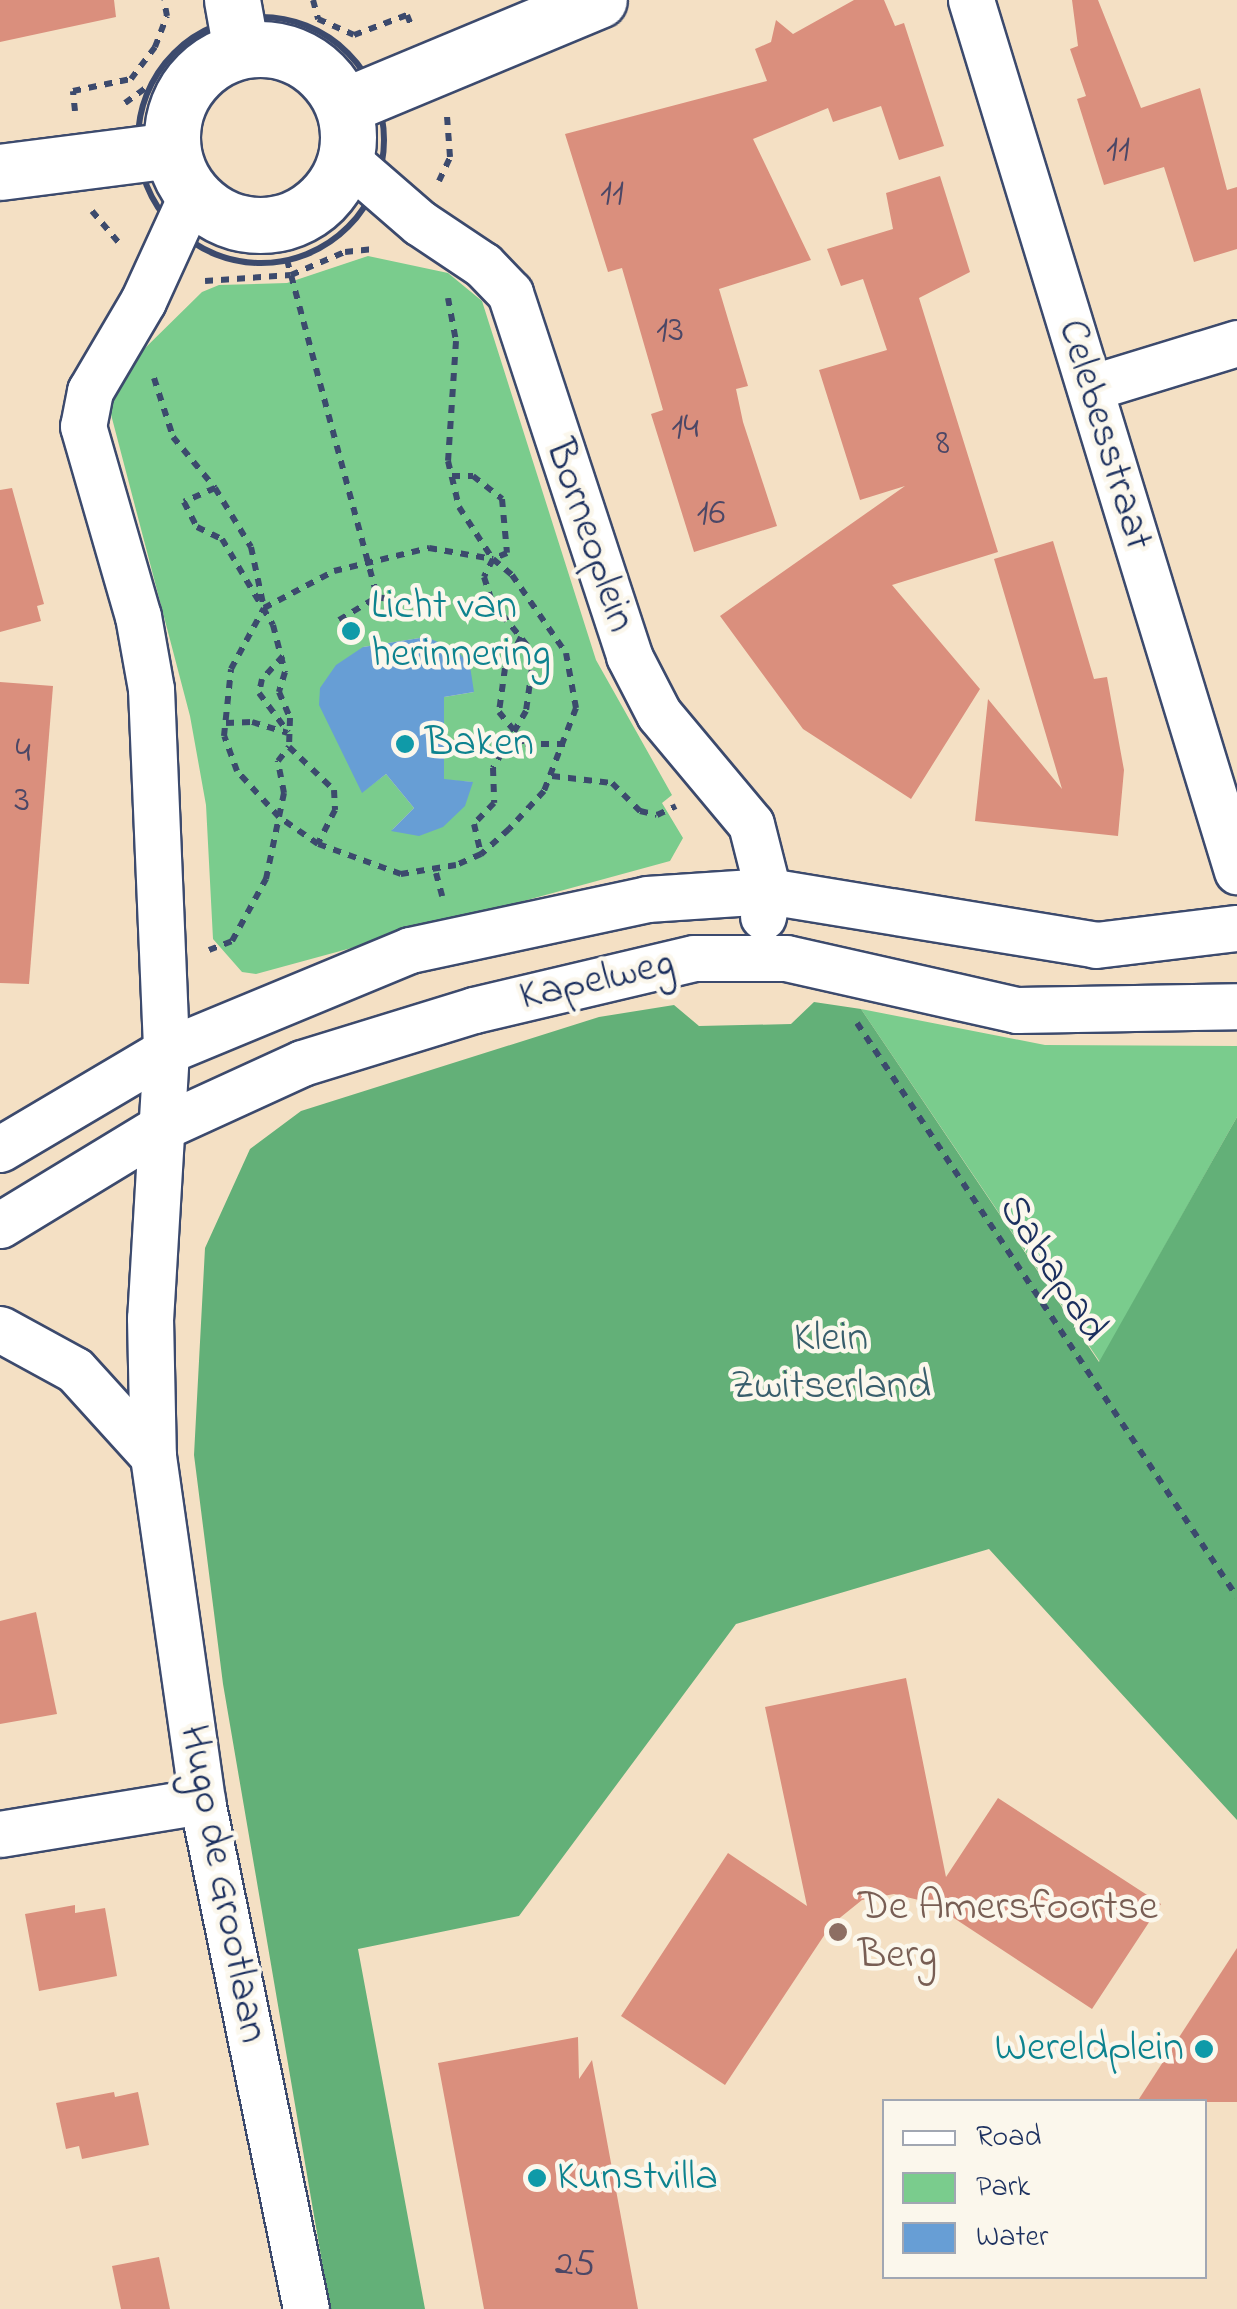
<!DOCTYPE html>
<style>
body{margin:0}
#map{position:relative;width:1237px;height:2309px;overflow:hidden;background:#f4e0c4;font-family:"Indie Flower",sans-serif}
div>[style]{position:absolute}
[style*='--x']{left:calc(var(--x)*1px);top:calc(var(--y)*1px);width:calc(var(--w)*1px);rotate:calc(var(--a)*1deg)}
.green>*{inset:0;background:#7acc8d}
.forest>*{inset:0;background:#63b078}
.water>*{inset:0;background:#679ed5}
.building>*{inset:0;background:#da8f7d}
.path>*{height:6px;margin-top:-3px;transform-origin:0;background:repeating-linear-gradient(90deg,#3c4a6d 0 8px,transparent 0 16px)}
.path>.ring{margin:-3px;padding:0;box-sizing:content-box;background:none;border:6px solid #3c4a6d;border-radius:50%}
.roads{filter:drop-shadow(2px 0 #3c4a6d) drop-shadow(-2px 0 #3c4a6d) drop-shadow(0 2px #3c4a6d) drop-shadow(0 -2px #3c4a6d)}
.minor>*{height:45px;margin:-22.5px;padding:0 22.5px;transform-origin:22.5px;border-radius:22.5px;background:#fff}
.tertiary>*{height:55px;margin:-27.5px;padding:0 27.5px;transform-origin:27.5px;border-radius:27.5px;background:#fff}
.tertiary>.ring{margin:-27.5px;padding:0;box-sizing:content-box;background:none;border:55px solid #fff;border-radius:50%}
.dots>*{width:28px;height:28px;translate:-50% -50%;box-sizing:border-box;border:5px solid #fbf7ec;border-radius:50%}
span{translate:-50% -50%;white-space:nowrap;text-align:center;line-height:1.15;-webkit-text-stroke:9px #fbf7ec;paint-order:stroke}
.number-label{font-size:38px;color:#4b4766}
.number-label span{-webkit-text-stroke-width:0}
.street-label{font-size:42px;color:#1b2f5e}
.culture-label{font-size:42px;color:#0d838f}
.left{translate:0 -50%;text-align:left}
.right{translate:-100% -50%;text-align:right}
.park-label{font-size:42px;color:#385e6c}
.education-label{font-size:42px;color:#785e54}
.legend{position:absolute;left:882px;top:2099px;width:325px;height:180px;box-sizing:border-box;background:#fbf7ec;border:2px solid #a1a7b3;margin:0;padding:12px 18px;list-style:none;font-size:30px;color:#1b2f5e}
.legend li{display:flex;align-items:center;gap:20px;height:50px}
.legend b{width:50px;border:2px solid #a1a7b3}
</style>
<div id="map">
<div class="green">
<i style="clip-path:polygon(evenodd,368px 256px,448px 273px,482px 301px,596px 660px,672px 795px,662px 803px,683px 838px,670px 861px,256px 974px,242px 972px,213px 939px,206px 805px,190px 716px,108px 403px,140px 353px,202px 292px,219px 285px,287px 283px,368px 256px,426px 637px,474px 692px,444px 697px,444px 780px,472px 782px,392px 830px,414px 808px,386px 774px,362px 792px,363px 647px,426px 637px)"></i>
<i style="clip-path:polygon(861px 1009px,1045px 1045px,1237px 1046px,1237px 1117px,1100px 1362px)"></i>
</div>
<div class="forest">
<i style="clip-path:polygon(814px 1002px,861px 1009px,1099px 1362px,1237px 1117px,1237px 1820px,989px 1549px,736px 1624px,519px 1916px,358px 1949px,425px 2309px,330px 2309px,223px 1684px,194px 1455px,205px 1248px,250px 1149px,301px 1111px,599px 1017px,674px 1005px,699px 1026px,791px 1024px)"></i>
</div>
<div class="water">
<i style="clip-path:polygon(426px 637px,457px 650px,470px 666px,474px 692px,444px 697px,444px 779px,473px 782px,465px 806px,443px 827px,419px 836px,391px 831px,414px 808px,386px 774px,362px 793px,319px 705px,320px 688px,336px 665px,363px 647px)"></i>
</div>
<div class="building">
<i style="clip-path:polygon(0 0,114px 0,116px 17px,0 42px)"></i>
<i style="clip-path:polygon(854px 0,884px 0,895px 26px,904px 23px,944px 146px,899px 160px,881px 106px,833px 122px,828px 108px,753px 139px,811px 260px,719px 289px,748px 386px,736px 389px,743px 422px,777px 526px,694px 552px,651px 414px,663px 410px,622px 268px,608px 272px,565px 134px,767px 81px,755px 49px,771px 42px,776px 20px,793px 34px)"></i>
<i style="clip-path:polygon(1072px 0,1098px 0,1141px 108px,1200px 88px,1227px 190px,1237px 187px,1237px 249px,1194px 262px,1164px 167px,1104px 185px,1077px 99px,1086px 96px,1070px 49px,1078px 46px)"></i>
<i style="clip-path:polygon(940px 176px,970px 272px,919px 298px,998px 552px,892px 585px,980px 689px,911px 799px,803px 729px,720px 616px,905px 486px,860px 500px,819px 370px,887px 350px,863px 279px,841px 286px,827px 249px,893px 229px,886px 193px)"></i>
<i style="clip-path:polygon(12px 488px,44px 604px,37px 606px,41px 621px,0 632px,0 490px)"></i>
<i style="clip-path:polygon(1053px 541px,1094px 679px,1107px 677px,1124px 770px,1118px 836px,975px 821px,988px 699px,1062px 789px,994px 559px)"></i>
<i style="clip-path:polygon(0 682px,53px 686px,29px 984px,0 983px)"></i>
<i style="clip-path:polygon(36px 1612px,57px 1714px,0 1724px,0 1621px)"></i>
<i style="clip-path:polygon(906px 1678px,946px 1877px,998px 1798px,1161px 1904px,1092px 2009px,931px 1903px,894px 1894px,862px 1900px,831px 1925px,725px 2085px,621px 2016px,728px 1853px,807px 1906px,765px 1707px)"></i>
<i style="clip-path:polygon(75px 1905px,75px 1913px,105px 1908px,117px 1976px,39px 1991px,25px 1914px)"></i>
<i style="clip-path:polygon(1237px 1948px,1237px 2102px,1137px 2102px)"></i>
<i style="clip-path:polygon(578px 2037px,579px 2079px,592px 2060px,638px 2309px,484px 2309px,438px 2063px)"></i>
<i style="clip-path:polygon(114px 2092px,115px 2097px,138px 2092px,149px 2145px,82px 2159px,79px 2146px,66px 2149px,56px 2103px)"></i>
<i style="clip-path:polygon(159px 2257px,170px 2309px,121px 2309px,112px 2266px)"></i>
</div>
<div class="path">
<i style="--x:313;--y:0;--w:20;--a:75"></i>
<i style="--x:318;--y:19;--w:39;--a:24"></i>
<i style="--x:354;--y:35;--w:57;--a:-20.7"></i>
<i style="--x:407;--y:15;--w:11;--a:68"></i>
<i class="ring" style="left:138px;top:17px;width:240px;height:240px"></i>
<i style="--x:125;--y:103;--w:32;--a:-36"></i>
<i style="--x:75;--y:111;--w:20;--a:-96"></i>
<i style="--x:73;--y:91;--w:59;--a:-11.7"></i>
<i style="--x:131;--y:79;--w:40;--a:-53"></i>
<i style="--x:155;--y:47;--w:33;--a:-69"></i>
<i style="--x:167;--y:16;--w:16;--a:-101"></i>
<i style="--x:439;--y:181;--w:26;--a:-65"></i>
<i style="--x:450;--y:157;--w:41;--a:-94.2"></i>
<i style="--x:92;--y:211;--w:42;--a:49.8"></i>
<i style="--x:287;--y:260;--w:349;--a:75"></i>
<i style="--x:205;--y:281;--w:86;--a:-4"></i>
<i style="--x:291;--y:275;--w:59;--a:-23.1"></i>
<i style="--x:345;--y:252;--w:31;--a:-6"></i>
<i style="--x:448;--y:298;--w:44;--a:79.5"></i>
<i style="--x:456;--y:341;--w:120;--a:93.8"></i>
<i style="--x:448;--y:461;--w:47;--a:76.6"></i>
<i style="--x:459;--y:507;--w:61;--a:57.1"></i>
<i style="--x:154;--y:378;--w:62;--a:72.1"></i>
<i style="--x:173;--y:437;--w:66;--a:50.5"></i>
<i style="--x:215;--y:488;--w:69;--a:58.6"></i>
<i style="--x:251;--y:547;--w:62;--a:78"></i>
<i style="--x:452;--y:476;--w:21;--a:0"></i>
<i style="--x:473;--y:476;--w:37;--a:38"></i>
<i style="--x:502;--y:499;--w:54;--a:84.7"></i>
<i style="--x:507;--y:553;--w:15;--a:157"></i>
<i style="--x:493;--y:559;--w:20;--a:117"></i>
<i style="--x:484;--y:577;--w:26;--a:72"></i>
<i style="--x:492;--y:602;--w:67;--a:51.1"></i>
<i style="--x:534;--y:654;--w:58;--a:98"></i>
<i style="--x:526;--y:711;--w:66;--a:120.1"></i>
<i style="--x:493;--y:768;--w:35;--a:88"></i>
<i style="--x:494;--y:803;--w:29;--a:134"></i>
<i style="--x:474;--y:824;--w:31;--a:77"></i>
<i style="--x:215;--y:488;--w:34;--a:156"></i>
<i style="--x:184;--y:502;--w:28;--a:63"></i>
<i style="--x:197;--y:527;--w:28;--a:26"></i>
<i style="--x:222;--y:539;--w:100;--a:59.3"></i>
<i style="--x:273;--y:625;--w:49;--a:75.7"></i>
<i style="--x:285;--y:672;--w:21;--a:107"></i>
<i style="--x:279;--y:692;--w:28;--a:67"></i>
<i style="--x:290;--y:718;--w:29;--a:92"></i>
<i style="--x:289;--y:747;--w:62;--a:43.7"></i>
<i style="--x:334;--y:790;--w:20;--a:87"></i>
<i style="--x:335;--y:810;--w:38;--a:117"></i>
<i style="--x:429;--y:548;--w:65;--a:9.8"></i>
<i style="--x:493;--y:559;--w:25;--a:40"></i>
<i style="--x:512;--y:575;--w:95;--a:55.3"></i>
<i style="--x:566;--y:653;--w:56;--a:79.7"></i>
<i style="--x:576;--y:708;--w:89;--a:111.1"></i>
<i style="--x:544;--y:791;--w:52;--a:132.6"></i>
<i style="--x:509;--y:829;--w:38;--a:138"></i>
<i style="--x:481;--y:854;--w:27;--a:156"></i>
<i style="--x:456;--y:865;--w:56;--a:170.7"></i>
<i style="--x:401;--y:874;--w:88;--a:-160.1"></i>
<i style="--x:318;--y:844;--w:47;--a:-145.3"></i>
<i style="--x:279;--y:817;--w:62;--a:-132.4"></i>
<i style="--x:237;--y:771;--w:37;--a:-110"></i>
<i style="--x:224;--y:736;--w:67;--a:-84"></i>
<i style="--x:231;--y:669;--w:69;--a:-61.6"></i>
<i style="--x:264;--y:608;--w:79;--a:-27.9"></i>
<i style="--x:334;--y:571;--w:98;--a:-13.6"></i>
<i style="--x:339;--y:620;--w:44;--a:-31.2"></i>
<i style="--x:377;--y:597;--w:39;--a:10"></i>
<i style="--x:521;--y:637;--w:35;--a:117"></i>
<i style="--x:505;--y:668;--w:44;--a:97.8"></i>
<i style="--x:499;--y:712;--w:41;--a:50.9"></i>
<i style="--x:525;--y:744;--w:41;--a:0"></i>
<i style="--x:283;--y:656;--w:31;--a:132"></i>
<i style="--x:262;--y:679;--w:14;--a:102"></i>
<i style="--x:259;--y:693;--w:49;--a:53.4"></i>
<i style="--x:226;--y:723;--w:26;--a:-2"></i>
<i style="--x:252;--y:722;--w:37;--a:17"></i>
<i style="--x:552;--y:776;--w:60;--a:6.7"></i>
<i style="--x:612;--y:783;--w:40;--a:45"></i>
<i style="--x:640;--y:811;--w:17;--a:13"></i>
<i style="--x:657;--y:815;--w:21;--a:-25"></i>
<i style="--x:436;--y:873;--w:24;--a:75"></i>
<i style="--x:209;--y:950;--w:25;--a:-21"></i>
<i style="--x:232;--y:941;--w:71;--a:-61.3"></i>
<i style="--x:266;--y:879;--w:88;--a:-78.2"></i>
<i style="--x:284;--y:793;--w:33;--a:-101"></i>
<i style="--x:278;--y:761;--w:18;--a:-52"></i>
<i style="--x:857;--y:1023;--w:688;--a:56.49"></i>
</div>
<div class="roads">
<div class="minor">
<i style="--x:971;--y:0;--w:911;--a:73.02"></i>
<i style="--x:346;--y:159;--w:98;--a:40.9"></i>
<i style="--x:420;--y:223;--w:76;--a:33.7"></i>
<i style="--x:483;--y:265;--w:39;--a:46"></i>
<i style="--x:510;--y:293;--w:382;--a:71.8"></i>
<i style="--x:629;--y:656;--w:65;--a:62.7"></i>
<i style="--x:659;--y:714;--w:143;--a:50.1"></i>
<i style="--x:751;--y:824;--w:69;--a:75.8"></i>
<i style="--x:768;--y:891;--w:26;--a:101"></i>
<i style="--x:192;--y:194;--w:118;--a:114.6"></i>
<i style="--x:143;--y:301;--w:104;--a:120.5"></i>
<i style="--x:90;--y:391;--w:36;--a:101"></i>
<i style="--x:83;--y:426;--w:198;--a:73.9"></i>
<i style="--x:138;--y:616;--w:74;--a:79.9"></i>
<i style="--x:151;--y:689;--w:362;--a:87.6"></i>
<i style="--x:166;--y:1051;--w:267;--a:93.4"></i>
<i style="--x:150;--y:1318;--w:138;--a:88.8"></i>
<i style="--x:153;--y:1456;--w:348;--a:81.9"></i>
<i style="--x:202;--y:1801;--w:519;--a:78.43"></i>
<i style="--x:1090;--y:388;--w:154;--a:-17"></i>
<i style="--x:0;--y:1149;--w:193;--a:-30.6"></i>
<i style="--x:166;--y:1051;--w:264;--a:-22.5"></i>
<i style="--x:410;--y:950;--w:242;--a:-12.1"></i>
<i style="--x:647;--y:899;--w:121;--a:-3.8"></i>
<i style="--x:768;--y:891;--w:332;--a:9.3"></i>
<i style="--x:1096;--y:945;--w:142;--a:-6.9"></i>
<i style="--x:0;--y:1225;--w:185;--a:-31.3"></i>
<i style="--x:158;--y:1129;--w:158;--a:-24.6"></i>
<i style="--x:302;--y:1063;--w:180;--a:-17.1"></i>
<i style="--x:474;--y:1010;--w:226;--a:-13.3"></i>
<i style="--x:694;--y:958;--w:92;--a:0"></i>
<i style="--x:786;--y:958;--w:237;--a:12.7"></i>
<i style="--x:1017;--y:1010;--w:220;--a:-1"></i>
<i style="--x:0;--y:1329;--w:85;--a:28.7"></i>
<i style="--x:75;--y:1370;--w:116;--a:47.8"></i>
<i style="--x:0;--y:1834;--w:205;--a:-9.3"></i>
</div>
<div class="tertiary">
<i style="--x:232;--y:0;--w:51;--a:79.8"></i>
<i class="ring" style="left:172px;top:49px;width:121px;height:121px"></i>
<i style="--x:344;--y:106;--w:276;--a:-22.6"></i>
<i style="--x:0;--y:172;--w:173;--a:-7.3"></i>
</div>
</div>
<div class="dots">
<i style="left:351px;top:631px;background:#0f9aa8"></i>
<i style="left:405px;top:744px;background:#0f9aa8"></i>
<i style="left:838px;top:1932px;background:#8d6e63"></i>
<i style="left:1204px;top:2049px;background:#0f9aa8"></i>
<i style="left:537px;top:2178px;background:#0f9aa8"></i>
</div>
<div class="number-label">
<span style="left:1118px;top:151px">11</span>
<span style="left:612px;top:195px">11</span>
<span style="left:670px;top:332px">13</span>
<span style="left:685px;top:429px">14</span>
<span style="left:943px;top:445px">8</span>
<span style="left:711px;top:515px">16</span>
<span style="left:23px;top:753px">4</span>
<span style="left:22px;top:802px">3</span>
<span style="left:575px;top:2266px">25</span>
</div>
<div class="street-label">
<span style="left:1104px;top:435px;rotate:73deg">Celebesstraat</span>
<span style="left:589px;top:536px;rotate:71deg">Borneoplein</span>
<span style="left:597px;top:981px;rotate:-13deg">Kapelweg</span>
<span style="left:1052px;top:1269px;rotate:57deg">Sabapad</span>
<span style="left:222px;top:1884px;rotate:79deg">Hugo de Grootlaan</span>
</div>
<div class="culture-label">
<span class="left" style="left:371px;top:631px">Licht van<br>herinnering</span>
<span class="left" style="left:425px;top:744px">Baken</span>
<span class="right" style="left:1184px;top:2049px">Wereldplein</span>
<span class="left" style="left:557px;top:2178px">Kunstvilla</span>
</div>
<div class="park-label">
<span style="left:831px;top:1363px">Klein<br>Zwitserland</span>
</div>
<div class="education-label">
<span class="left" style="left:858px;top:1932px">De Amersfoortse<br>Berg</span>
</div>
<ul class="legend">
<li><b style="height:12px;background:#fff"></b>Road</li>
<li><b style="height:28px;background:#7acc8d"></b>Park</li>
<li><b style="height:28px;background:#679ed5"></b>Water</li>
</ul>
</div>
